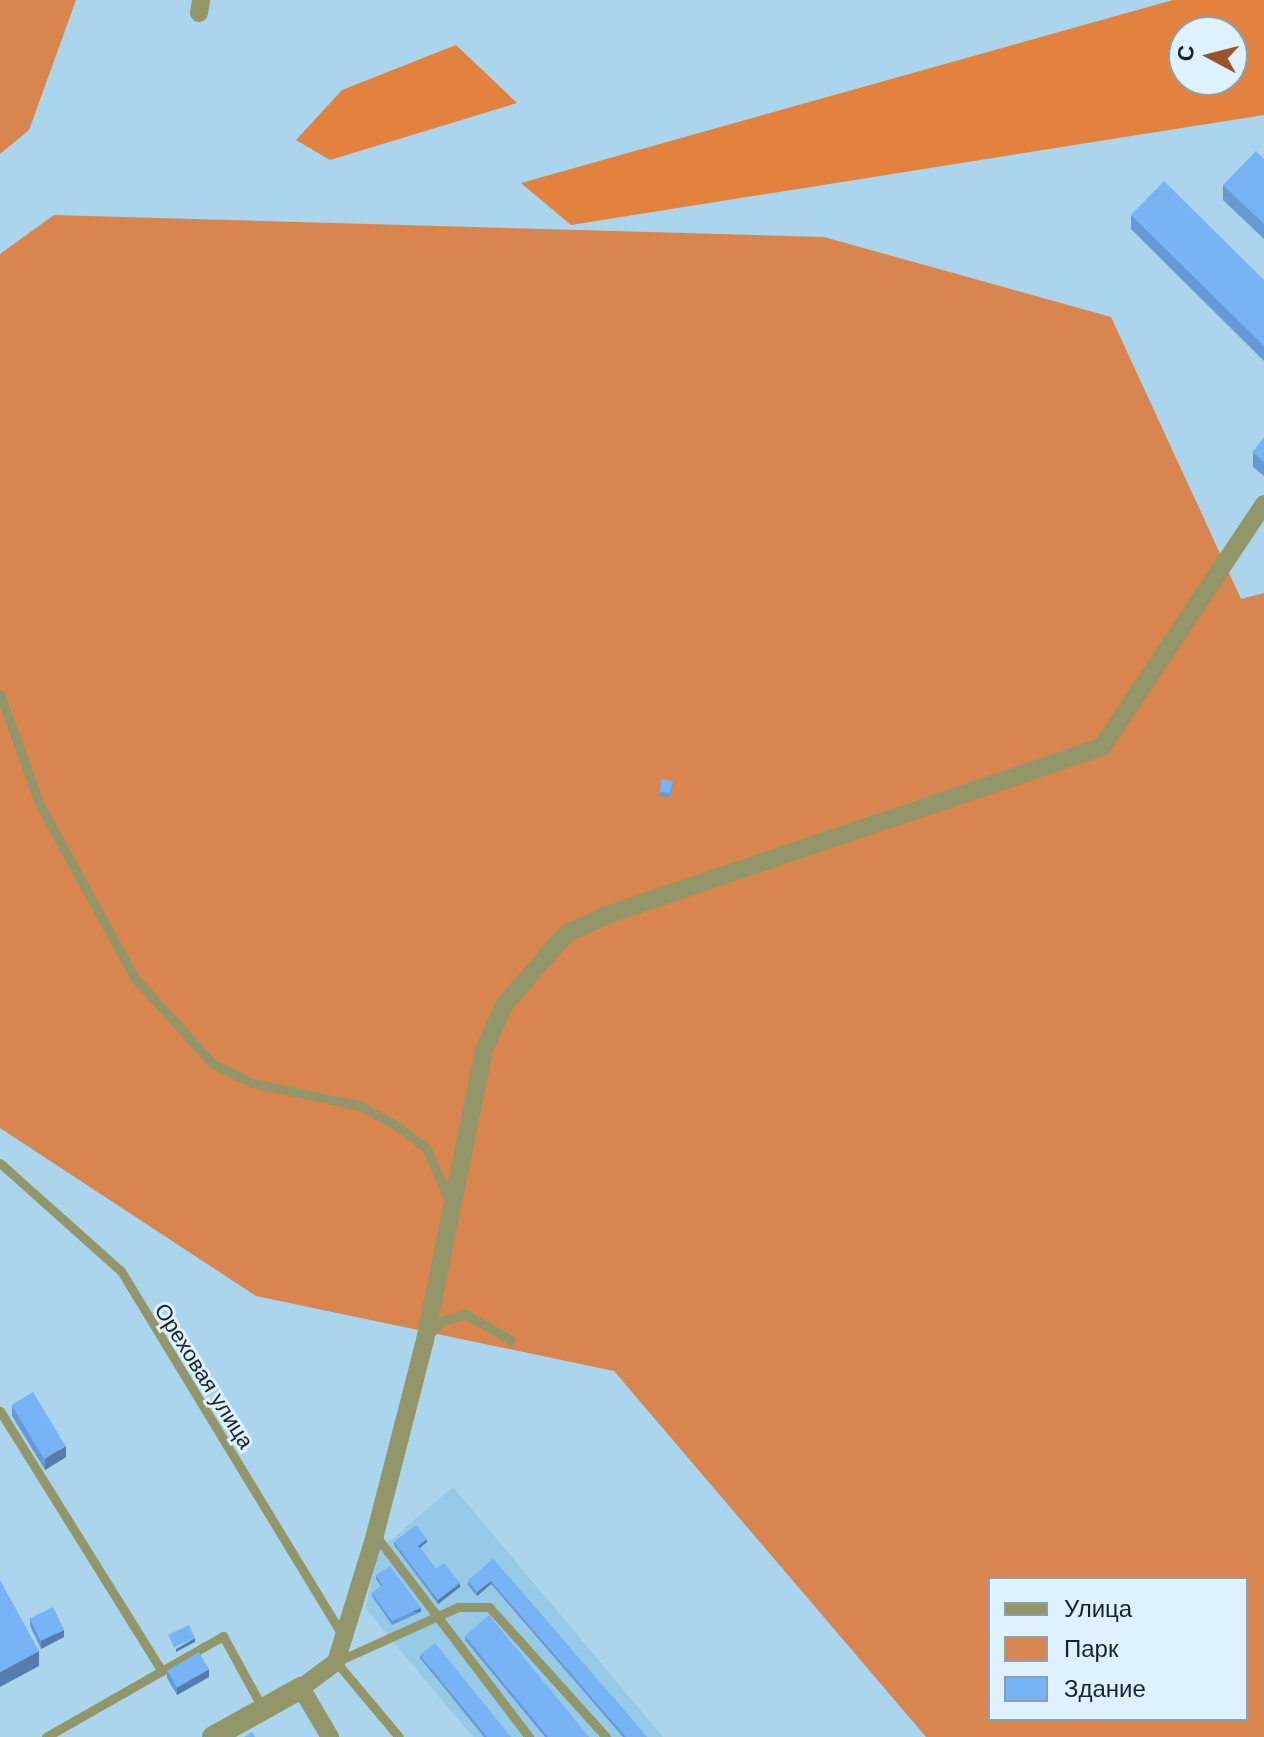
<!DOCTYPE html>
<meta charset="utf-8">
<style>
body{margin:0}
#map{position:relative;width:1264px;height:1737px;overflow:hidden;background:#aad5ec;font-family:Helvetica,sans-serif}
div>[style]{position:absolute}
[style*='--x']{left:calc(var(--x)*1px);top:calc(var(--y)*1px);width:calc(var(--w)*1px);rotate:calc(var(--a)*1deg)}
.built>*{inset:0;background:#97cae6}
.green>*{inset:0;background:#d8854f}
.forest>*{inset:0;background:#e3823f}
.service>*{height:9px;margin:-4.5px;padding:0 4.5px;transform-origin:4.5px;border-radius:4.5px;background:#929668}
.minor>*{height:18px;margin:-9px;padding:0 9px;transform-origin:9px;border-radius:9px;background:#929668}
.tertiary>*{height:22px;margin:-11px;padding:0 11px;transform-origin:11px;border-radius:11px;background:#929668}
.wall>*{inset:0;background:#679ad4}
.shaded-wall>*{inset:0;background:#547dac;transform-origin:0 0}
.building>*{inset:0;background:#78b3f6;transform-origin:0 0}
span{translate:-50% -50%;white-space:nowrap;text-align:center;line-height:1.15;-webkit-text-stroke:6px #ddf2fe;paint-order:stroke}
.street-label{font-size:22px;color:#14242d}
.legend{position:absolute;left:988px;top:1577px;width:260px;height:144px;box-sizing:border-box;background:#ddf2fe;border:2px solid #8da0aa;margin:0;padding:10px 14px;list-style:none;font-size:24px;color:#14242d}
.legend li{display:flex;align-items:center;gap:16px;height:40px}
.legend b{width:40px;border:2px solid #8da0aa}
.north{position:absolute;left:1168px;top:16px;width:80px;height:80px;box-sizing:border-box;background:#ddf2fe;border:2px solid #8da0aa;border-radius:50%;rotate:277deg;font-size:22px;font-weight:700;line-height:32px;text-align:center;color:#14242d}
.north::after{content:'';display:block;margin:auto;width:28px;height:36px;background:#995527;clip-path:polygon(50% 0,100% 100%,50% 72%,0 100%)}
</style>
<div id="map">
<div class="built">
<i style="clip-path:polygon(453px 1487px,663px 1737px,473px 1737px,366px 1609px,376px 1553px)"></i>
</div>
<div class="green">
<i style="clip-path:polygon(0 0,76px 0,29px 130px,0 154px)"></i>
<i style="clip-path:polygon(evenodd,54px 215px,824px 237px,1111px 317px,1241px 599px,1264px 593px,1264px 1737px,926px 1737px,614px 1371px,256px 1296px,0 1128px,0 254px,54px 215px,990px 1579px,1246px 1579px,1246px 1719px,990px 1719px,990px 1579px)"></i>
</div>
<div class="forest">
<i style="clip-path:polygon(evenodd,1173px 0,1264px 0,1264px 115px,571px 225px,521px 183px,1173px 0,1184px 32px,1232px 32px,1232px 80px,1184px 80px,1184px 32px)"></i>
<i style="clip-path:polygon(456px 45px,517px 103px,330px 160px,296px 140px,342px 90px)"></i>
</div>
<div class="service">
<i style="--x:0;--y:694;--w:118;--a:70.2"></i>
<i style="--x:40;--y:805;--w:196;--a:61.3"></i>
<i style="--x:134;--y:977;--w:118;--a:47.8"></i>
<i style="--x:213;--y:1064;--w:43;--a:26"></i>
<i style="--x:252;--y:1083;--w:111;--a:11.9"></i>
<i style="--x:361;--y:1106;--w:41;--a:29.1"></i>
<i style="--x:397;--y:1126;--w:38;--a:37"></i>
<i style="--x:427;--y:1149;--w:56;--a:67.1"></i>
<i style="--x:0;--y:1163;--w:162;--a:41.8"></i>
<i style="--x:121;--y:1271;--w:427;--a:58.7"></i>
<i style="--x:430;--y:1334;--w:18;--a:-47"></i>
<i style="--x:442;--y:1321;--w:24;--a:-17"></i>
<i style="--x:465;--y:1314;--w:53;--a:29.5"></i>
<i style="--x:0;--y:1411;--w:306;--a:58.1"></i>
<i style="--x:376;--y:1536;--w:253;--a:52.7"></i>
<i style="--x:46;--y:1737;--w:204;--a:-29.7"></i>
<i style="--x:223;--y:1636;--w:83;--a:61.3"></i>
<i style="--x:399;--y:1737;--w:98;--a:-130"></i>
<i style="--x:336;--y:1662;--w:134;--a:-24.3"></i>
<i style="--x:458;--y:1607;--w:31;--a:0"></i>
<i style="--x:489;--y:1607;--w:175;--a:48"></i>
</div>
<div class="minor">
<i style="--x:199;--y:13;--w:13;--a:-81"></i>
<i style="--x:330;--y:1737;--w:57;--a:-120.6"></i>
<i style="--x:301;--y:1688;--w:44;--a:-36.6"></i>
<i style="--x:336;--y:1662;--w:133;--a:-72.9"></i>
<i style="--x:375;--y:1535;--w:201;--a:-75.6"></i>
<i style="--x:425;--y:1340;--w:296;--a:-78.5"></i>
<i style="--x:484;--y:1050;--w:49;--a:-66"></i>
<i style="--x:504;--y:1005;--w:94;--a:-48.9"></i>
<i style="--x:566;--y:934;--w:42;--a:-25.3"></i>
<i style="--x:604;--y:916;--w:526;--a:-18.75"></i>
<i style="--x:1102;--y:747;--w:292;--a:-56.3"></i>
</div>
<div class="tertiary">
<i style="--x:213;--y:1737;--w:101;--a:-29.1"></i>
</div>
<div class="wall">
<i style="clip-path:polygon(1264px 159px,1264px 239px,1223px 200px,1223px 185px)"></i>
<i style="clip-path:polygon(1131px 215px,1264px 280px,1264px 361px,1131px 229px)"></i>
<i style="clip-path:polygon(1264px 438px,1264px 476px,1253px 467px,1253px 452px)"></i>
<i style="clip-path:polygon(661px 779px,673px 785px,670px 797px,660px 796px)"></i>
<i style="clip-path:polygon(12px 1405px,66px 1457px,45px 1470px,12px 1416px)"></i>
<i style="clip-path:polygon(394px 1542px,427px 1542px,420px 1548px,436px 1569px,460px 1587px,438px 1604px,394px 1545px)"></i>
<i style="clip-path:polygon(493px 1559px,647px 1737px,623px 1737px,491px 1584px,477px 1596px,468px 1585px,468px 1581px)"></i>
<i style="clip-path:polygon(376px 1575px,421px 1612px,392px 1625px,372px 1596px,372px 1593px,381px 1586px,376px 1579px)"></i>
<i style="clip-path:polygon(30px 1619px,64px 1637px,41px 1649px,30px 1626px)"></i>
<i style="clip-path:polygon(465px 1636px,589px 1737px,545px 1737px,465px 1640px)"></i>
<i style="clip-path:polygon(420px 1655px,511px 1737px,484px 1737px,420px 1658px)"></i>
<i style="clip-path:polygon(167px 1670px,209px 1677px,177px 1695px,167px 1678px)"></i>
</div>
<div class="shaded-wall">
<i style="clip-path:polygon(66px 1446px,66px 1457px,45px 1470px,45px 1459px)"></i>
<i style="clip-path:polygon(427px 1539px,427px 1542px,418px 1549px,418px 1546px)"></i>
<i style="clip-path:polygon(491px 1581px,491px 1584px,477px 1596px,477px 1592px)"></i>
<i style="clip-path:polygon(460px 1583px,460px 1587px,438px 1604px,438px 1600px)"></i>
<i style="left:421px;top:1608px;width:4px;height:32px;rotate:90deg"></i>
<i style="clip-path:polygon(64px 1630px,64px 1637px,41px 1649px,41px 1641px)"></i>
<i style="clip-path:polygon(195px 1638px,195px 1642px,176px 1652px,176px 1649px)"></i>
<i style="clip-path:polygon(39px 1651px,39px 1666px,0 1687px,0 1672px)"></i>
<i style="clip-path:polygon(209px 1669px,209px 1677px,177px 1695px,177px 1687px)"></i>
</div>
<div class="building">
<i style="clip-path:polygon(1256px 151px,1264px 159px,1264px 224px,1223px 185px)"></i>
<i style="clip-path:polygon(1164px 181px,1264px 280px,1264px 346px,1131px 215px)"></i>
<i style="clip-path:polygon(1264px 438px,1264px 462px,1253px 452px)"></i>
<i style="clip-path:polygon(661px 779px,673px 781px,670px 793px,660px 792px)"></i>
<i style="left:33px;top:1392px;width:63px;height:25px;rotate:59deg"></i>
<i style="clip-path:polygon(416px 1525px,427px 1539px,418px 1546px,436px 1569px,444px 1563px,460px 1583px,438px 1600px,394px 1542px)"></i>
<i style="clip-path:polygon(493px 1559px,647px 1737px,626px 1737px,491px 1581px,477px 1592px,468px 1581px)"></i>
<i style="clip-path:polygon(390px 1566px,421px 1608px,392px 1621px,372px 1593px,383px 1585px,376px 1575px)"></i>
<i style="clip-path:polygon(0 1580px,39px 1651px,0 1672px)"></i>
<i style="left:53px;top:1607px;width:25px;height:26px;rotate:64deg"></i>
<i style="clip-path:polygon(489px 1615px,589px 1737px,548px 1737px,465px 1636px)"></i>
<i style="left:189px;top:1625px;width:14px;height:23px;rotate:65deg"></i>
<i style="clip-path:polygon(435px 1643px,511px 1737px,487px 1737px,420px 1655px)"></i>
<i style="left:199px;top:1652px;width:20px;height:37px;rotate:60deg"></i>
<i style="clip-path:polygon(252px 1732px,255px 1737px,244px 1737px)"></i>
</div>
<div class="street-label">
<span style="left:204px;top:1376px;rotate:58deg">Ореховая улица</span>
</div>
<ul class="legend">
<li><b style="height:10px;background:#929668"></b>Улица</li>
<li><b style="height:22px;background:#d8854f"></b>Парк</li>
<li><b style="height:22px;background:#78b3f6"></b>Здание</li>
</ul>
<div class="north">С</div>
</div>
